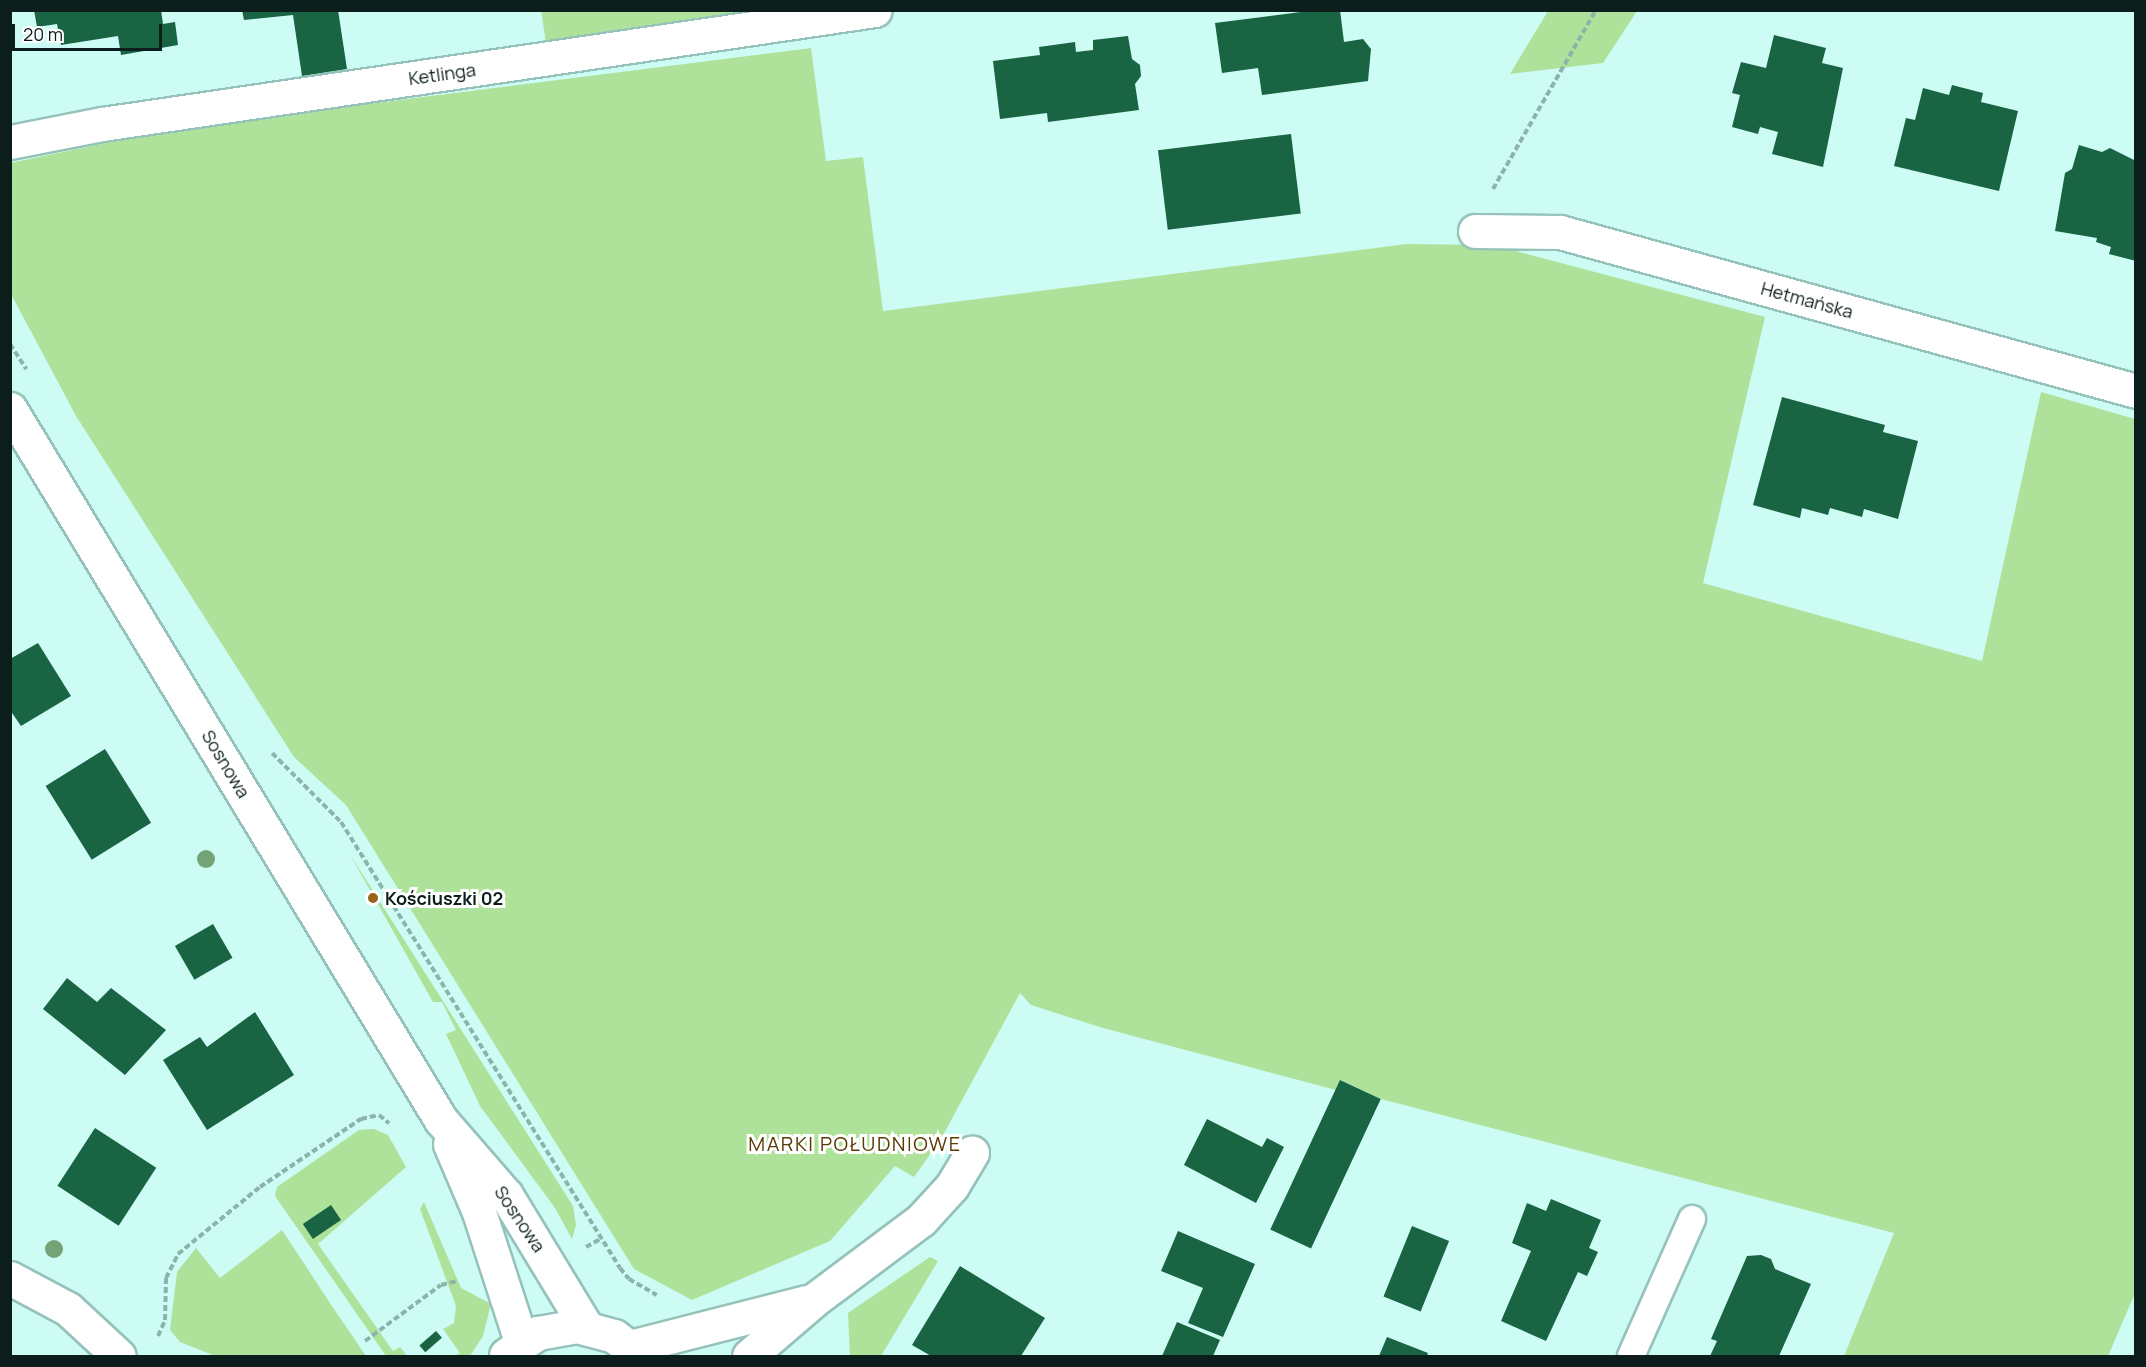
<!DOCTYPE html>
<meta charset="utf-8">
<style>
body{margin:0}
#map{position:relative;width:2146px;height:1367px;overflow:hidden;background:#cdfcf4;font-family:Manrope,sans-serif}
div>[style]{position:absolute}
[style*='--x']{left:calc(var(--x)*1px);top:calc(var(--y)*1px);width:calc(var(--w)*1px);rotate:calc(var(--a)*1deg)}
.green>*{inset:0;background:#aee29b}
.building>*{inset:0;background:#186443;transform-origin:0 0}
.path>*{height:4px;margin-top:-2px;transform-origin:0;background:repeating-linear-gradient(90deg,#8db3ac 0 6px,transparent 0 9px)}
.roads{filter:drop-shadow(2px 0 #95c2ba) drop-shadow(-2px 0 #95c2ba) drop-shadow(0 2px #95c2ba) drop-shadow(0 -2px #95c2ba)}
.service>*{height:26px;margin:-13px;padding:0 13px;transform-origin:13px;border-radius:13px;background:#fff}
.minor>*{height:33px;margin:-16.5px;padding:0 16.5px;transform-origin:16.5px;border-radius:16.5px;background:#fff}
.tertiary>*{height:33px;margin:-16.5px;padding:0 16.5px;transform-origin:16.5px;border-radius:16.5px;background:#fff}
.trees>*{width:18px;height:18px;margin:-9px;border-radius:50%;background:#74a378}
.dots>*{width:16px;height:16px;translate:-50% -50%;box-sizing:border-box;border:3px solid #fff;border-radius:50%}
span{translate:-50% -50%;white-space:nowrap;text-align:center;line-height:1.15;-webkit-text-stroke:6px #fff;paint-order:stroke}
.street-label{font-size:18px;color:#0c1e1b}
.poi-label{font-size:18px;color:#0c1e1b;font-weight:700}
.left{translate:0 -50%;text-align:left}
.neighbourhood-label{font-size:20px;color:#5d3904;letter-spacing:1.5px}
.frame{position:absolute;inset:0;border:12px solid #0c1e1b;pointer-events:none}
.scale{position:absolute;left:12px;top:24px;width:150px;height:27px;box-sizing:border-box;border:3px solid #0c1e1b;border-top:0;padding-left:8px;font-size:18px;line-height:21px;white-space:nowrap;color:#0c1e1b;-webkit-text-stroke:4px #fff;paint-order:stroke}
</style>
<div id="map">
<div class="green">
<i style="clip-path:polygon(541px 10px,749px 11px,546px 43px)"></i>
<i style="clip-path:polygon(1548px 11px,1548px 10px,1637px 11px,1603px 63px,1510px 74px)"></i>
<i style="clip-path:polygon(811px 48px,826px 161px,863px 157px,883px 311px,1407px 244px,1493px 245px,1765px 317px,1703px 583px,1982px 661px,2041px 392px,2135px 419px,2136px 1291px,2108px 1356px,1844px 1356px,1894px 1233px,1381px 1099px,1341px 1080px,1336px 1090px,1103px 1028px,1031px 1005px,1020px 993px,941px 1139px,914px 1177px,895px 1166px,830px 1241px,692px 1300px,634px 1269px,346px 805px,294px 757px,76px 416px,11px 294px,10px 163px,178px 128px)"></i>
<i style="clip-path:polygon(349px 853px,573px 1206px,576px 1225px,572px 1239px,555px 1208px,480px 1106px,446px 1034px,456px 1030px,442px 1002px,433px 1002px)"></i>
<i style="clip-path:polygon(374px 1129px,388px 1135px,406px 1167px,318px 1244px,393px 1351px,400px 1347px,407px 1356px,386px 1356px,275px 1196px,277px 1187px,359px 1130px)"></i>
<i style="clip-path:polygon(424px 1202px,461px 1288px,491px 1304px,483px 1336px,470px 1356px,454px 1356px,460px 1353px,443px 1329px,454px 1323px,456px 1306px,420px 1209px)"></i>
<i style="clip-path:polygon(282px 1230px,330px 1303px,366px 1356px,215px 1356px,180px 1342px,170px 1330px,177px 1272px,196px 1248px,220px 1278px)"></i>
<i style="clip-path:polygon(930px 1257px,938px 1261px,881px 1356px,850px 1356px,848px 1313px)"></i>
</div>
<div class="building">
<i style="clip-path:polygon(34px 10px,161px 10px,163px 24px,175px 22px,178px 45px,121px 55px,118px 36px,61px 45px,57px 24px,37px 27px)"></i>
<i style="clip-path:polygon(242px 10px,338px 10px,347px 69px,302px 76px,293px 15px,244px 20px)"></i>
<i style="clip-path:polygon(1316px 10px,1340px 10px,1344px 42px,1363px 39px,1371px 49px,1368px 81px,1262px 95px,1258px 68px,1222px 73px,1215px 23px)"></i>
<i style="clip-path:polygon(1774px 35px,1826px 48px,1822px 63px,1843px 68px,1823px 167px,1772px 154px,1778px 132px,1760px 127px,1758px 134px,1732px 127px,1740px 95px,1732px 93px,1741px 62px,1766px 68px)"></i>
<i style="clip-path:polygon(1128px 36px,1132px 59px,1140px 65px,1141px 76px,1135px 84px,1139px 110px,1048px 122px,1047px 113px,1000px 119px,993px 61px,1040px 55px,1039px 47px,1075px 42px,1076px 52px,1093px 50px,1093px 40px)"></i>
<i style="clip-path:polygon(1952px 85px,1983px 93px,1981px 102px,2018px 111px,1999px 191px,1894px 166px,1906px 118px,1915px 120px,1923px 88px,1949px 95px)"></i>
<i style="left:1291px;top:134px;width:80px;height:134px;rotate:83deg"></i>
<i style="clip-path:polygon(2079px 145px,2102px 152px,2110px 148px,2136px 161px,2136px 261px,2109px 254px,2111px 247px,2096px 242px,2097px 238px,2055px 231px,2065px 173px,2072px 169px)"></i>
<i style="clip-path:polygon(1782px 397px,1885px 425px,1883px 432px,1918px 441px,1898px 519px,1864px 509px,1862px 517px,1830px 508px,1828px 515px,1802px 508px,1800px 518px,1753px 505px)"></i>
<i style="clip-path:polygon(38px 643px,71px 696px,21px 726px,10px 710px,10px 659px)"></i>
<i style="left:105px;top:749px;width:87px;height:70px;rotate:58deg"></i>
<i style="left:213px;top:924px;width:39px;height:44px;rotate:60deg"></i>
<i style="clip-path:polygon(67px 978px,97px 1002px,111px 988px,166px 1030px,125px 1075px,43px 1009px)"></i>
<i style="clip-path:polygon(255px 1012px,294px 1075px,207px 1130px,163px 1060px,200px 1037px,207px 1047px)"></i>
<i style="left:1340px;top:1080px;width:45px;height:165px;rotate:25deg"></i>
<i style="clip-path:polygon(1207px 1119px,1262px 1147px,1267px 1138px,1284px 1147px,1256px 1203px,1184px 1165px)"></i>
<i style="left:95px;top:1128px;width:73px;height:69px;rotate:33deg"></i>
<i style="clip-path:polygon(1551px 1199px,1601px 1220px,1589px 1248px,1598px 1252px,1587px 1276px,1578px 1272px,1546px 1341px,1501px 1321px,1531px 1251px,1512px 1243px,1527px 1203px,1546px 1211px)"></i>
<i style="left:331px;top:1205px;width:18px;height:34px;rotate:56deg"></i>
<i style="left:1412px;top:1226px;width:40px;height:76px;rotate:22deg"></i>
<i style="clip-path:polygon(1178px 1231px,1255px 1264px,1223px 1337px,1188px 1323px,1203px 1288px,1161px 1271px)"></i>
<i style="clip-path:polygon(1761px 1255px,1771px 1259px,1775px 1269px,1811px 1284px,1779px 1356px,1710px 1356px,1717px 1341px,1711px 1339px,1747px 1256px)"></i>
<i style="clip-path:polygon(960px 1266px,1045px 1318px,1021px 1356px,931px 1356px,912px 1345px)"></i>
<i style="clip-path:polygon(1177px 1322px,1220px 1340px,1213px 1356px,1162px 1356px)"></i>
<i style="left:436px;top:1331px;width:9px;height:22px;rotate:49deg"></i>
<i style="clip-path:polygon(1387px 1337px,1428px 1353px,1427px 1356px,1379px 1356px)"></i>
</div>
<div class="path">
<i style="--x:1493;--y:189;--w:207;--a:-60.1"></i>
<i style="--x:10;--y:344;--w:30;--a:57"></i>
<i style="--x:272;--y:753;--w:98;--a:45"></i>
<i style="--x:341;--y:822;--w:526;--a:57.97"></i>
<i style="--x:620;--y:1268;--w:14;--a:51"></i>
<i style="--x:629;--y:1279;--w:32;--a:30"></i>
<i style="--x:586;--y:1247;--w:18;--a:-29"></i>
<i style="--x:158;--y:1336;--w:17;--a:-66"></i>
<i style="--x:165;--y:1320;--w:42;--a:-88.6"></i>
<i style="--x:166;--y:1278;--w:27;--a:-63"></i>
<i style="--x:178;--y:1254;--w:106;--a:-39.3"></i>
<i style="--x:260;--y:1187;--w:122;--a:-34"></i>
<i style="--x:361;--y:1119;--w:18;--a:-13"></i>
<i style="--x:379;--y:1115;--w:13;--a:39"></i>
<i style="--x:365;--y:1341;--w:94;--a:-36.4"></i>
<i style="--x:441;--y:1285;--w:16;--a:-14"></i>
</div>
<div class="roads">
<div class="service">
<i style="--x:1631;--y:1356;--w:150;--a:-66"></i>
</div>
<div class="minor">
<i style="--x:10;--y:142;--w:94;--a:-11.1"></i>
<i style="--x:102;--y:124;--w:781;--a:-8.39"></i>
<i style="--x:1475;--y:231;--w:85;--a:0.7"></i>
<i style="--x:1560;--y:232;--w:598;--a:15.43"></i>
<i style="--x:10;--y:1278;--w:66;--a:28.1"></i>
<i style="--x:68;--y:1309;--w:69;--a:42.7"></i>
<i style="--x:630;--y:1347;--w:182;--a:-14.3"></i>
<i style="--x:749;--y:1356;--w:86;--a:-40.7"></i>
<i style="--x:814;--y:1300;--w:134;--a:-36.8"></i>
<i style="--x:921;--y:1220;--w:46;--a:-47.6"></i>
<i style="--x:952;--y:1186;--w:39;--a:-59"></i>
</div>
<div class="tertiary">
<i style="--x:10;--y:409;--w:831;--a:58.78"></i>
<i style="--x:441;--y:1120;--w:99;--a:49.1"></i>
<i style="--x:506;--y:1195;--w:156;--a:58.7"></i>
<i style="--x:450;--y:1144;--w:74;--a:66.9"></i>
<i style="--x:479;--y:1212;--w:136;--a:72"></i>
<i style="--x:506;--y:1355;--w:39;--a:-35"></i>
<i style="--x:538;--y:1333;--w:40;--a:-10"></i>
<i style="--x:577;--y:1326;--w:38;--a:15"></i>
<i style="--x:614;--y:1336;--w:34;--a:37"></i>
</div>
</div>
<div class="trees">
<i style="left:206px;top:859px"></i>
<i style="left:54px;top:1249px"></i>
</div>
<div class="dots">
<i style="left:373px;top:898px;background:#99631b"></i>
</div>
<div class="street-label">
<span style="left:442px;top:74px;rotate:-8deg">Ketlinga</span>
<span style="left:1807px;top:300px;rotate:15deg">Hetmańska</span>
<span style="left:226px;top:764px;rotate:59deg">Sosnowa</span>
<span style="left:520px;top:1219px;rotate:56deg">Sosnowa</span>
</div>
<div class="poi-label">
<span class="left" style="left:385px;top:898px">Kościuszki 02</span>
</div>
<div class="neighbourhood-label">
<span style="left:855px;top:1143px">MARKI POŁUDNIOWE</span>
</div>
<div class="frame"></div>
<div class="scale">20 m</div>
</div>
